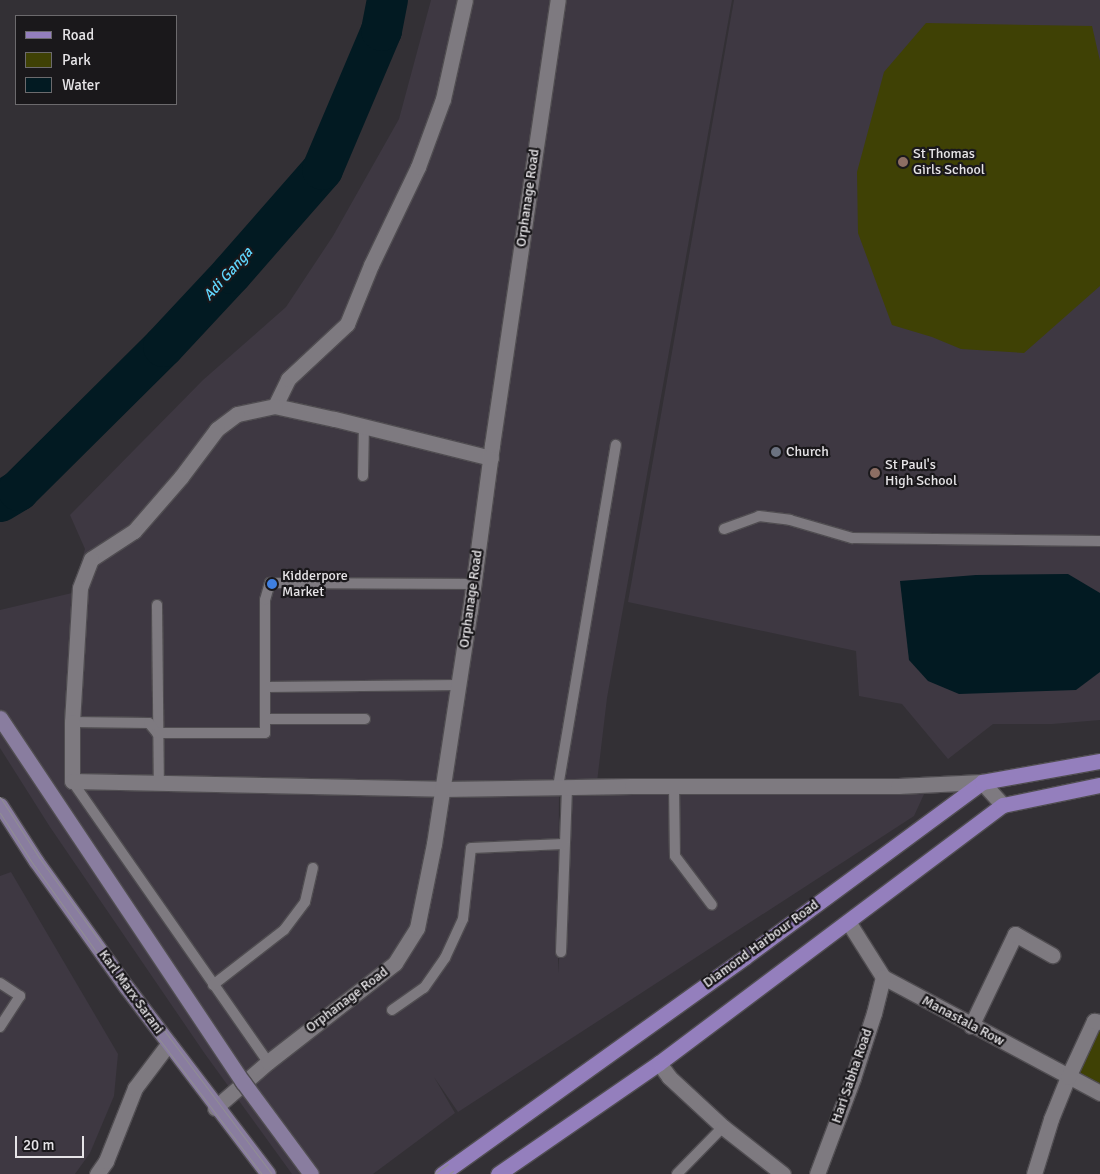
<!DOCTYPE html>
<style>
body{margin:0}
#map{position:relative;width:1100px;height:1174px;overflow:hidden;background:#333035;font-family:Signika,sans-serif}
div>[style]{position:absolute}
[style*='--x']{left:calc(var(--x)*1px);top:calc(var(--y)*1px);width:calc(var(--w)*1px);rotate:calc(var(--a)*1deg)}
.built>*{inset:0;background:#3e3842}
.green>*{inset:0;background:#3f4105}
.water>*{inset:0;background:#021a22}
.river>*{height:41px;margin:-20.5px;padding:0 20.5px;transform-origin:20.5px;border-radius:20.5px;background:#021a22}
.roads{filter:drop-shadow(1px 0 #504d51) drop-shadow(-1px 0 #504d51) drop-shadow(0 1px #504d51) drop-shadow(0 -1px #504d51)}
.lane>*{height:10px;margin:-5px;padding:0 5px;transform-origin:5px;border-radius:5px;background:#7e7a80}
.street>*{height:15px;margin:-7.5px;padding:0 7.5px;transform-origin:7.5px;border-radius:7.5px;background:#7e7a80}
.secondary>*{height:15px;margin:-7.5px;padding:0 7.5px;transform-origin:7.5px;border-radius:7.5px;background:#897d9f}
.primary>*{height:15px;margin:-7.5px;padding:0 7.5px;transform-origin:7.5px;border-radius:7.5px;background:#947fbd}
.tram>*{height:1px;margin:-0.5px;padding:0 0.5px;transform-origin:0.5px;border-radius:0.5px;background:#908e92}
.bridges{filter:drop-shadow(1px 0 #504d51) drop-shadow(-1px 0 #504d51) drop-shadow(0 1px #504d51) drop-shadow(0 -1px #504d51)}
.secondary-bridge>*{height:15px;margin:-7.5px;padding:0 7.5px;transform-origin:7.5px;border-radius:7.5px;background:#897d9f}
.dots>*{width:14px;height:14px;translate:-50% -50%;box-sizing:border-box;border:2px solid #1a181b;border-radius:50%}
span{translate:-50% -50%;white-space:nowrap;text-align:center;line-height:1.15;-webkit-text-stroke:4.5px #1a181b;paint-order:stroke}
.poi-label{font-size:14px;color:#e6e4e7}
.left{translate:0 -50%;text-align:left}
.street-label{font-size:14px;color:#e6e4e7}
.water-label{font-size:15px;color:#60d6fd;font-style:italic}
.legend{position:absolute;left:15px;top:15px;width:162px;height:90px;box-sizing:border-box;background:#1a181b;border:1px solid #6c6a6d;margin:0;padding:6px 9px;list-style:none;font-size:15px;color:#e6e4e7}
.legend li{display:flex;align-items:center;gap:10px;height:25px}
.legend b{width:25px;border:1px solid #6c6a6d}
.scale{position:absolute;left:15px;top:1136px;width:69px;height:22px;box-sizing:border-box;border:2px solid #e6e4e7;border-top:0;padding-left:6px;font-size:15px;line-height:18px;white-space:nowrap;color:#e6e4e7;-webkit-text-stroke:4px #1a181b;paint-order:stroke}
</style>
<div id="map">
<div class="built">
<i style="clip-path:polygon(431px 0,551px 0,470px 575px,435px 791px,559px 794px,558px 973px,572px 789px,925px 792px,914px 816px,458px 1112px,434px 1077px,455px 1113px,373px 1174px,292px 1174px,205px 1054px,50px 827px,0 748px,0 610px,72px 593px,85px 549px,70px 515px,203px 380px,286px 307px,333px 236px,399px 119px)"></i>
<i style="clip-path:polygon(561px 0,732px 0,607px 698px,597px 782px,448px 785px)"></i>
<i style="clip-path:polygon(734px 0,1100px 0,1100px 720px,1052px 724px,993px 724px,948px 759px,902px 704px,859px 696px,856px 651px,628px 602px)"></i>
<i style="clip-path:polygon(11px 872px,118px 1054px,114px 1096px,90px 1153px,75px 1174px,0 1174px,0 876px)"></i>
</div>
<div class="green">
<i style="clip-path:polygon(926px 23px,1092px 26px,1100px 61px,1100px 286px,1024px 353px,961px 349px,932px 337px,892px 325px,858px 233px,857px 172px,884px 72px)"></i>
<i style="clip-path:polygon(1097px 1028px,1100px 1029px,1100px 1087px,1076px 1074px)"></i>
</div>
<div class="water">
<i style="clip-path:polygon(1068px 574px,1100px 593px,1100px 672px,1076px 690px,959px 694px,928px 681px,909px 660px,900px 581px,976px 575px)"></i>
</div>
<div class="river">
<i style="--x:0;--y:501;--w:21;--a:-31"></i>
<i style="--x:18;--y:490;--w:204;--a:-44.8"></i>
<i style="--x:163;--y:346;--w:100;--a:-47"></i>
<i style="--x:231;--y:273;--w:138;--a:-48.8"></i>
<i style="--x:322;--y:169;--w:151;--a:-67"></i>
<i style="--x:381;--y:30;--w:31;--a:-79"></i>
</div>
<div class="roads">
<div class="lane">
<i style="--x:363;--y:476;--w:50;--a:-88.9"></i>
<i style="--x:724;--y:529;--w:37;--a:-20"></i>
<i style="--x:759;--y:516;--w:31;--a:7"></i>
<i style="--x:790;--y:520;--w:65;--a:16.2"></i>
<i style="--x:852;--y:538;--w:248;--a:0.7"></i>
<i style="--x:157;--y:605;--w:178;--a:89.4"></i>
<i style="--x:266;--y:687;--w:192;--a:-0.6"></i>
<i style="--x:265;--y:719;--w:100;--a:0"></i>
<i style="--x:72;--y:722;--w:77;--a:0.7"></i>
<i style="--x:149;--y:723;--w:13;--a:51"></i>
<i style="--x:157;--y:733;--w:108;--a:0"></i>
<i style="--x:265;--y:733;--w:133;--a:-90"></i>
<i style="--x:265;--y:600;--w:18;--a:-74"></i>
<i style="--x:270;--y:583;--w:204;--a:0.3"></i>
<i style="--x:72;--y:781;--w:343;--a:55.1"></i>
<i style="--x:674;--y:786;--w:70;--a:89.2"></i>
<i style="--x:675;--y:856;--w:61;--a:52.9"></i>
<i style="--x:558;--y:787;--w:347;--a:-80.4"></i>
<i style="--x:561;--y:952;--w:165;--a:-87.9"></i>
<i style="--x:0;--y:983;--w:24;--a:33"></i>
<i style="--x:20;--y:996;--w:37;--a:123"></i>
<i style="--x:213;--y:985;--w:90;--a:-37.8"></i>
<i style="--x:284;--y:930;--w:35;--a:-53"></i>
<i style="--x:305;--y:902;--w:35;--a:-77"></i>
<i style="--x:392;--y:1010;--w:39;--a:-35"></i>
<i style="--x:424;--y:988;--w:37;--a:-55"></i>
<i style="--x:445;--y:958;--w:43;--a:-65.2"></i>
<i style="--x:463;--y:919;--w:71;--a:-83.6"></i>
<i style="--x:471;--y:848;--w:93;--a:-2.5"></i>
<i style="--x:677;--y:1174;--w:66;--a:-45.6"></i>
</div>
<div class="street">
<i style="--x:275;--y:406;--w:30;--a:-64"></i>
<i style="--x:288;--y:379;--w:81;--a:-43"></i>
<i style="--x:347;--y:324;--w:64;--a:-67.9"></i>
<i style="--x:371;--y:265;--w:109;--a:-64.4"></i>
<i style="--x:418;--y:167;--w:72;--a:-69.8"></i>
<i style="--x:443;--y:99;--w:101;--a:-77.5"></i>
<i style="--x:491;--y:458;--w:162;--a:-166"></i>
<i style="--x:334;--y:419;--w:60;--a:-167.6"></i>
<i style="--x:275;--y:406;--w:39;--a:168"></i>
<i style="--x:237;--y:414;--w:25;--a:143"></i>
<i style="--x:217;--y:429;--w:60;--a:126.9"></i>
<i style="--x:181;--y:477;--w:72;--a:131"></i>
<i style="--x:134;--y:531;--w:51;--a:146.9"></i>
<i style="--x:91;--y:559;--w:31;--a:111"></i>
<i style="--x:80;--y:588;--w:134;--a:93.4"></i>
<i style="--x:72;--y:722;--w:59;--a:90"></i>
<i style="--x:72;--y:781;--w:370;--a:1.2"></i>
<i style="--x:442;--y:789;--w:190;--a:-0.9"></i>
<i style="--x:632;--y:786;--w:266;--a:0"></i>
<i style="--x:898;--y:786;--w:84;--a:-2.7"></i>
<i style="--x:982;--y:782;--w:31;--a:48"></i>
<i style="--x:849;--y:923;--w:64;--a:57.8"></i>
<i style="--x:883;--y:977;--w:246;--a:28.1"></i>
<i style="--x:971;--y:1026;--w:102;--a:-64.4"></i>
<i style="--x:1015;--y:934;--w:43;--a:29.6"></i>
<i style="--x:659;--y:1063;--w:17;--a:54"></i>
<i style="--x:669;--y:1077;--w:74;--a:42.8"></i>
<i style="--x:723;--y:1127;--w:76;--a:38.1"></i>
<i style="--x:215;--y:1108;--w:70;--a:-41"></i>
<i style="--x:268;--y:1062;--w:161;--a:-37.9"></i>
<i style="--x:395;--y:963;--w:41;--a:-57.8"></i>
<i style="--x:417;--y:928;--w:86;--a:-78.6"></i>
<i style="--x:434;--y:844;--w:237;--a:-81.3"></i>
<i style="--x:470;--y:610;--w:166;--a:-82.4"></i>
<i style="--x:492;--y:445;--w:450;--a:-81.6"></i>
<i style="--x:97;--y:1174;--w:16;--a:-55"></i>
<i style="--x:106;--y:1161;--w:79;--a:-68.3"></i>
<i style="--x:135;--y:1088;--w:56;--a:-52.9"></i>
<i style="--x:817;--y:1174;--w:103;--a:-69.4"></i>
<i style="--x:853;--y:1078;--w:68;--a:-72.1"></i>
<i style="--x:874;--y:1013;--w:37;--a:-76"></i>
<i style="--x:1034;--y:1174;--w:58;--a:-72.8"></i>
<i style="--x:1051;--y:1119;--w:45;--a:-68"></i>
<i style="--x:1068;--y:1077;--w:62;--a:-65.1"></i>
<i style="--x:1094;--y:1021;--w:6;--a:9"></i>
</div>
<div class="secondary">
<i style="--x:0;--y:805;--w:67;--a:57.3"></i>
<i style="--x:36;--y:861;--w:156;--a:54.4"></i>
<i style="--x:127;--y:988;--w:233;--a:52.8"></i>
</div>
<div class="primary">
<i style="--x:442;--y:1174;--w:373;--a:-35.6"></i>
<i style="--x:745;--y:957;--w:295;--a:-36.4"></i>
<i style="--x:982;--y:782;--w:120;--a:-10.1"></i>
<i style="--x:498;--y:1174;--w:196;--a:-34.6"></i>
<i style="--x:659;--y:1063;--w:430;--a:-36.9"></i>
<i style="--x:1003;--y:805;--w:99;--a:-11.7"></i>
</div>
</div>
<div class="tram">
<i style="--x:0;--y:797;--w:70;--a:57.2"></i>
<i style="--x:38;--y:856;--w:218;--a:54.1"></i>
<i style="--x:166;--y:1033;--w:176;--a:53.1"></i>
<i style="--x:0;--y:813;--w:57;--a:57.1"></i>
<i style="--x:31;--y:861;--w:219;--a:54.3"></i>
<i style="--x:159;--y:1039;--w:170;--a:52.7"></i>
<i style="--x:434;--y:1174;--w:17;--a:-36"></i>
<i style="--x:449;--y:1174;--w:5;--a:-37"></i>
</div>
<div class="bridges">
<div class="secondary-bridge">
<i style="--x:0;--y:718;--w:438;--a:56.3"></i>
<i style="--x:243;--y:1082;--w:114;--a:53.5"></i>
</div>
</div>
<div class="dots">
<i style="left:903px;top:162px;background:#8d6e63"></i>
<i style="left:776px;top:452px;background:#6b7280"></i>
<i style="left:875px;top:473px;background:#8d6e63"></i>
<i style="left:272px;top:584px;background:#3f7fe0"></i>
</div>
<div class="poi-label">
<span class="left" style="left:913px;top:162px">St Thomas<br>Girls School</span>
<span class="left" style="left:786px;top:452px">Church</span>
<span class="left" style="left:885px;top:473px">St Paul's<br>High School</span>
<span class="left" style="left:282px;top:584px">Kidderpore<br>Market</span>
</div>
<div class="street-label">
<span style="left:528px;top:198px;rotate:-82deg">Orphanage Road</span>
<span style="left:471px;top:599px;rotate:-82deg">Orphanage Road</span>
<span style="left:761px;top:944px;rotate:-36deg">Diamond Harbour Road</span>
<span style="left:131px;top:992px;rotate:54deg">Karl Marx Sarani</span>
<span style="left:347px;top:1000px;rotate:-37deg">Orphanage Road</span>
<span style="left:963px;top:1021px;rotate:28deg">Manastala Row</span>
<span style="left:852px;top:1076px;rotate:-71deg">Hari Sabha Road</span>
</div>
<div class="water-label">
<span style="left:228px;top:274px;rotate:-48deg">Adi Ganga</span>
</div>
<ul class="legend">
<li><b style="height:6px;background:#947fbd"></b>Road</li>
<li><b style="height:14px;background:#3f4105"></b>Park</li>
<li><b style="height:14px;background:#021a22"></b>Water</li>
</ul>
<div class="scale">20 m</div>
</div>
